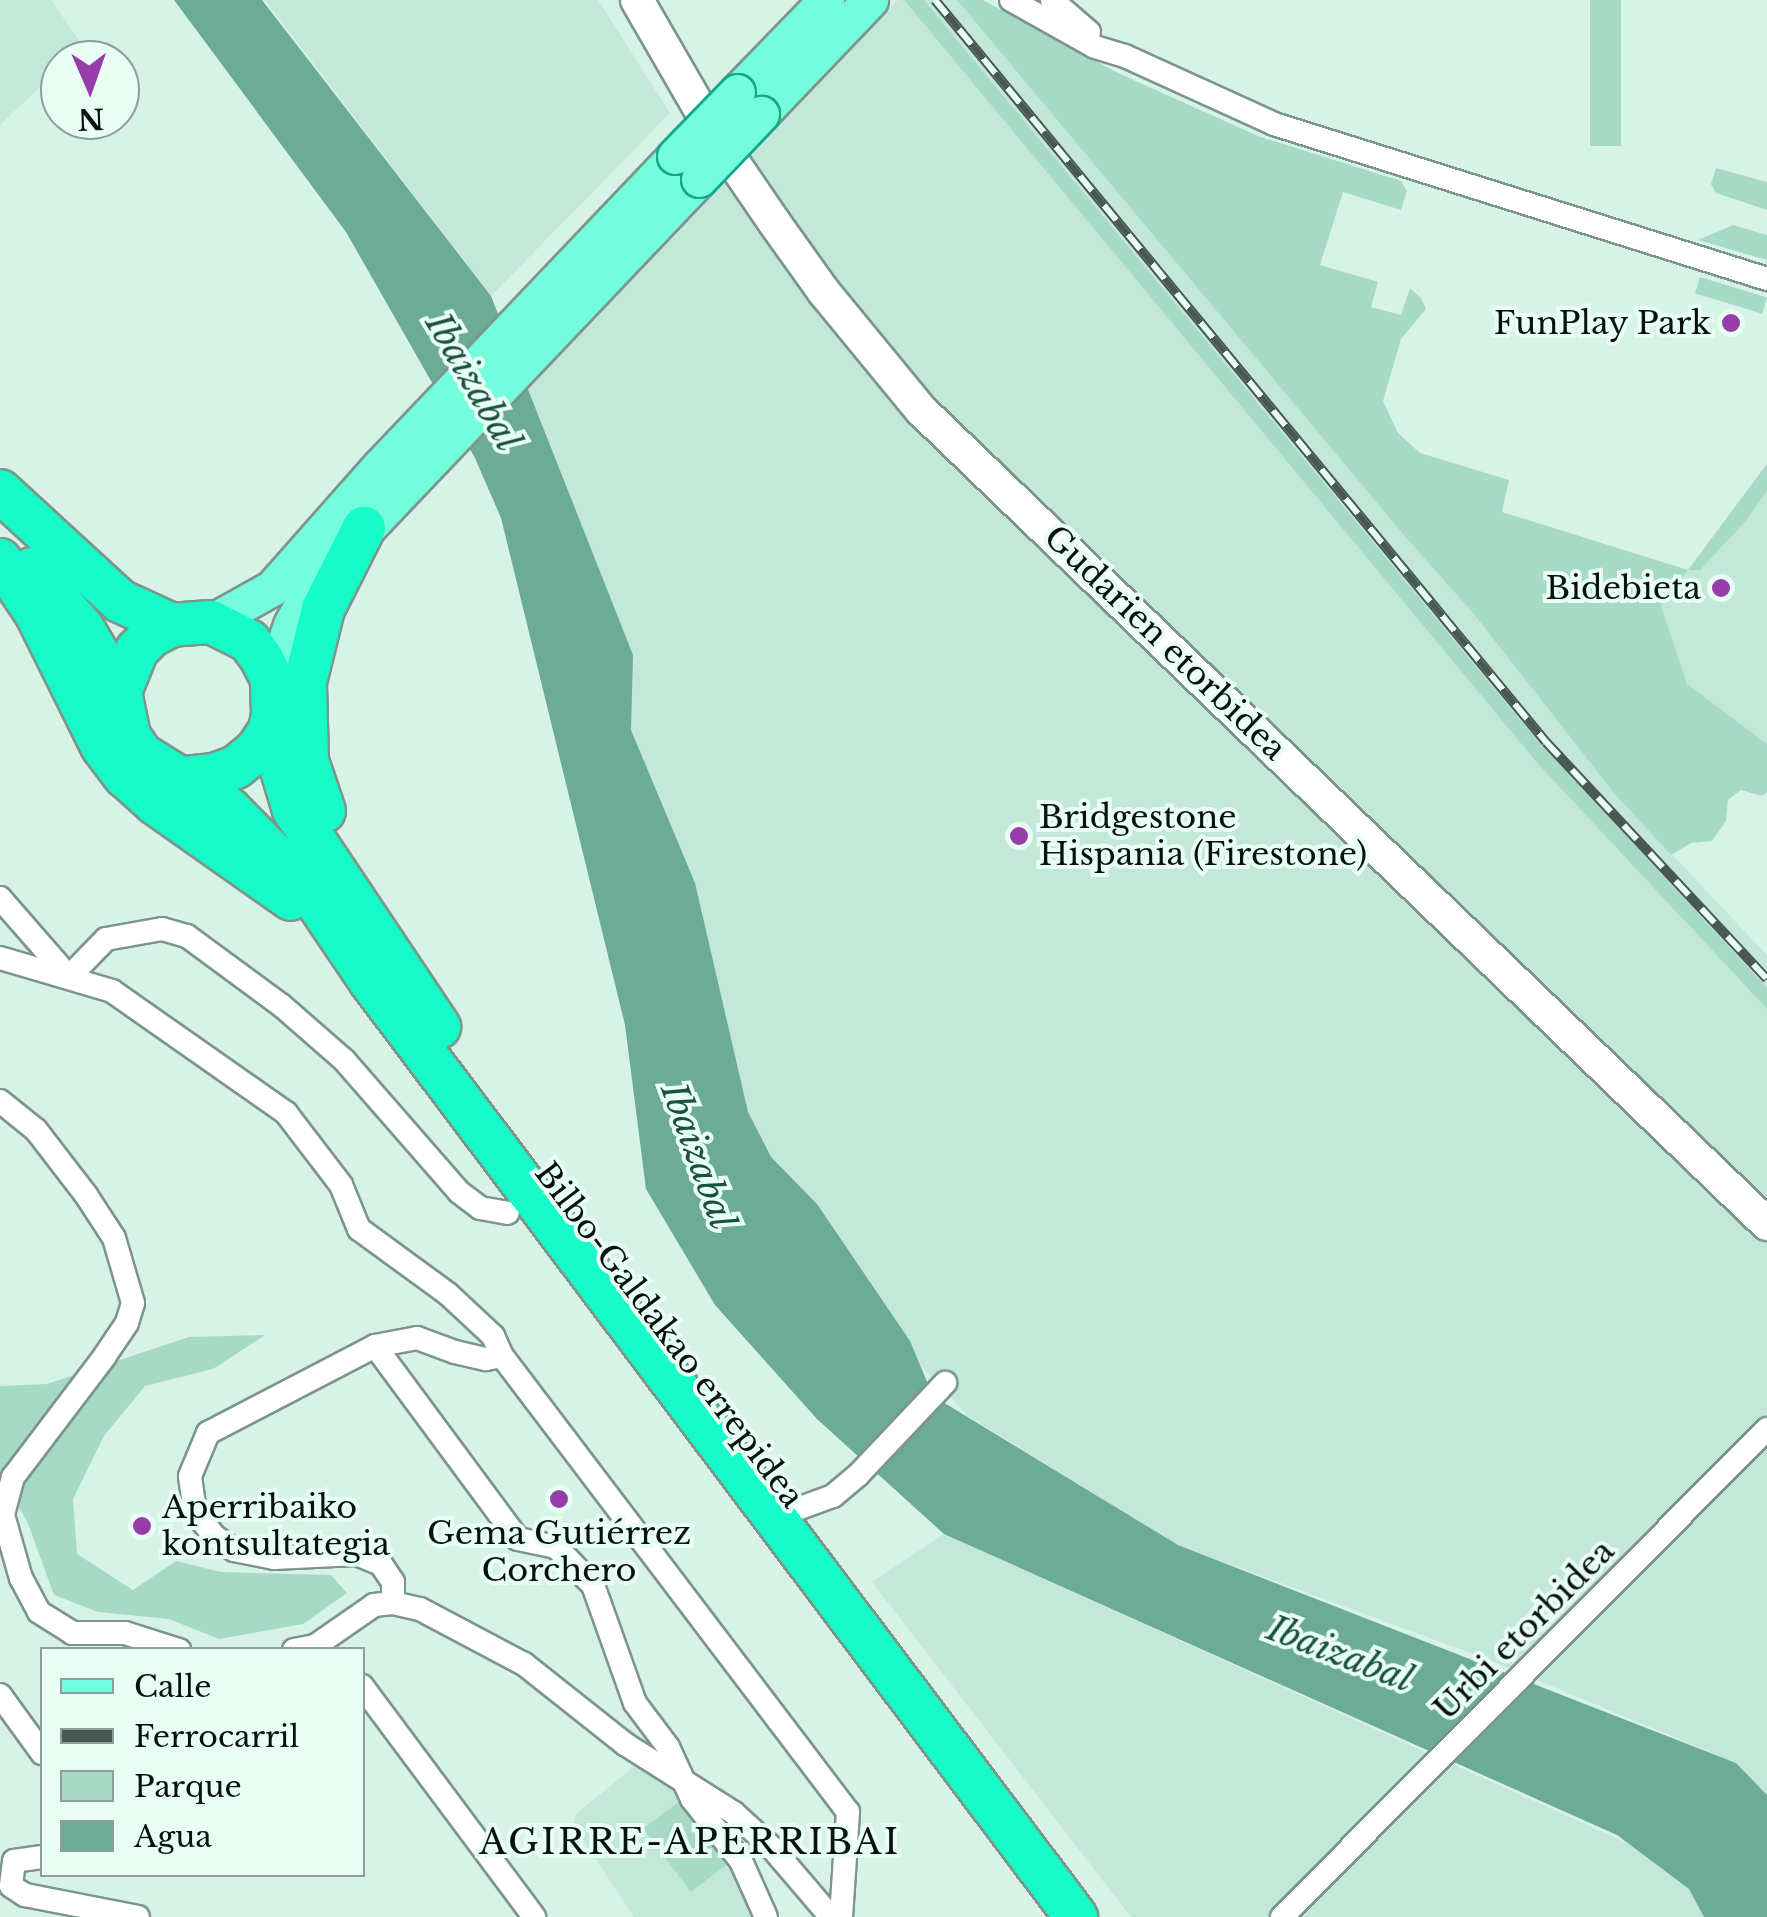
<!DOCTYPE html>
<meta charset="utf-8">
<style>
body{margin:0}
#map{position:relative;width:1767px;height:1917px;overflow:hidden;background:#d7f2e7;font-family:"Libre Baskerville",serif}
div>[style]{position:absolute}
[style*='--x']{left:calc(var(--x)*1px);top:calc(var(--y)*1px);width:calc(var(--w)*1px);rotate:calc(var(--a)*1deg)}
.built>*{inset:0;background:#c3e7d9}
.green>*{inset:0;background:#a6dac7;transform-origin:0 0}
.water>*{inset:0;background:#6cab95}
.roads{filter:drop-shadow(2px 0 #7c968c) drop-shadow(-2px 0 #7c968c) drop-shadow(0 2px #7c968c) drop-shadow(0 -2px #7c968c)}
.street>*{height:22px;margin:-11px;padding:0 11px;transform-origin:11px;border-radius:11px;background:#fff}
.secondary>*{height:32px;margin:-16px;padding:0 16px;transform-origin:16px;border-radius:16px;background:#fff}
.primary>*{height:35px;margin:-17.5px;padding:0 17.5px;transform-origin:17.5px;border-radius:17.5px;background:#73fddd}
.highway>*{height:42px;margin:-21px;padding:0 21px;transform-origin:21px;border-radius:21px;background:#16fbc7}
.rail>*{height:10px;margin-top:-5px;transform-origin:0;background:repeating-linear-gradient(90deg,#e8fef5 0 19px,#495853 0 38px);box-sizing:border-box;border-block:2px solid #495853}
.bridges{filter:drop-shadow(2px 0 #11a986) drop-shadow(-2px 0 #11a986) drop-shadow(0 2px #11a986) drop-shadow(0 -2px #11a986)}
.primary-bridge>*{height:35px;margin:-17.5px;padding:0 17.5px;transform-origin:17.5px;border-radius:17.5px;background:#73fddd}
.dots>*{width:28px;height:28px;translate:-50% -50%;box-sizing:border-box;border:5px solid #e8fef5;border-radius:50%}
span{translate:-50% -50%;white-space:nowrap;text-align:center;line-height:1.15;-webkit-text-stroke:8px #e8fef5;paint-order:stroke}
.poi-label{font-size:32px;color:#08110e}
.right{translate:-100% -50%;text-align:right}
.left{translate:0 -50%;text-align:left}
.street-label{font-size:32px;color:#08110e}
.water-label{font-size:35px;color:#1b4f40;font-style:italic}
.neighbourhood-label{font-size:35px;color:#08110e;letter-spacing:2.5px}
.legend{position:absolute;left:40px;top:1647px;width:325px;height:230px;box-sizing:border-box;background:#e8fef5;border:2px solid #8e9f99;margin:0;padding:12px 18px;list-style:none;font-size:30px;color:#08110e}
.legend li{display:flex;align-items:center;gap:20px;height:50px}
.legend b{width:50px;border:2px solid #8e9f99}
.north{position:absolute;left:40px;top:40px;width:100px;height:100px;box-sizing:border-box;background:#e8fef5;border:2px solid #8e9f99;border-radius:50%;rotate:178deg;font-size:28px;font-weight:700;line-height:40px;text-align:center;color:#08110e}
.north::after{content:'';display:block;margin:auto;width:35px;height:45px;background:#973da9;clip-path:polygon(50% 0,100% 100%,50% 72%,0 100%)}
</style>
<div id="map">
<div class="built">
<i style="clip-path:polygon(0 0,51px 0,83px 46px,69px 60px,60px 60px,60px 68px,0 125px)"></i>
<i style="clip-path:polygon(265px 0,598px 0,670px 113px,491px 296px)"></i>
<i style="clip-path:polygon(898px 0,904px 0,1538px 764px,1767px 1009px,1767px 1795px,1736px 1763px,1492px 1661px,1178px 1545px,968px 1416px,781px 1216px,687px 992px,524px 375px)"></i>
<i style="clip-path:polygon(924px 0,957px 0,1407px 539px,1473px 613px,1614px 793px,1767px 955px,1767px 988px,1522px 722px)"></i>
<i style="clip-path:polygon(1767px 464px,1767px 744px,1686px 684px,1661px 606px)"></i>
<i style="clip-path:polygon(944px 1534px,1629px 1844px,1689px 1889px,1704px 1917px,1131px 1917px,872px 1582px)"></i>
<i style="clip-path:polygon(641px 1761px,686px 1800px,742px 1879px,759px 1917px,634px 1917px,573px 1825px,577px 1813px)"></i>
</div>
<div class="green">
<i style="clip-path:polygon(904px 0,924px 0,1522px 722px,1767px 988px,1767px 1009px,1538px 764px)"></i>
<i style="clip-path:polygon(957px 0,983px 0,1118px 73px,1258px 136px,1401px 181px,1407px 191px,1401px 210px,1343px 192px,1320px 265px,1378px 282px,1371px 307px,1401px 315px,1410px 288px,1421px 298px,1426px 309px,1401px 339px,1383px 401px,1398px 433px,1420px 453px,1509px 480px,1502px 512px,1688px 570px,1767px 464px,1767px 491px,1744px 523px,1700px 570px,1688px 570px,1661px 606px,1687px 684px,1767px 744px,1767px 792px,1762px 796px,1741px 790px,1728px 800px,1726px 821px,1712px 841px,1691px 843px,1671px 855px,1614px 793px,1473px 613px,1407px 539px)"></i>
<i style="left:1590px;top:0;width:31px;height:146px"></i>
<i style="clip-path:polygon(1716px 168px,1767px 182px,1767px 210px,1716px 193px,1711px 184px)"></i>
<i style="clip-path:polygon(1733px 225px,1767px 235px,1767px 260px,1698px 240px)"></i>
<i style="left:1700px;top:277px;width:70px;height:17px;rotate:17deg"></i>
<i style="clip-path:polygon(265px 1335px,213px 1369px,145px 1386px,104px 1436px,73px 1499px,77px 1554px,133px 1590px,176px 1561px,221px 1572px,331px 1575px,347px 1593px,303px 1624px,219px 1639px,169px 1619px,98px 1612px,54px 1595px,27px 1521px,0 1478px,0 1386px,47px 1384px,189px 1337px)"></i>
<i style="left:680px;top:1801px;width:79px;height:46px;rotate:53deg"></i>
</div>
<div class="water">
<i style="clip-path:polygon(174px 0,262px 0,491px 296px,633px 655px,631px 730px,695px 883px,748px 1112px,771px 1157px,817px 1204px,910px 1341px,933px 1396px,1178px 1545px,1736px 1763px,1767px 1795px,1767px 1917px,1704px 1917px,1689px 1889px,1617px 1835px,944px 1534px,817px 1419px,715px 1305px,646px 1189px,625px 1025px,501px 518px,475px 458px,346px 232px)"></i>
</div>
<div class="roads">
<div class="street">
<i style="--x:1011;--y:0;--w:96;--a:29.2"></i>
<i style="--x:1095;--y:47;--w:31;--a:17"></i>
<i style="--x:1125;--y:56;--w:164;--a:24.5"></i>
<i style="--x:1274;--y:124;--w:517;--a:17.45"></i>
<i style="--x:1052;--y:0;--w:49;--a:40.9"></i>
<i style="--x:0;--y:898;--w:105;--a:48.9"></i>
<i style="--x:69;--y:977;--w:53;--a:-45.8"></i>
<i style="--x:106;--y:939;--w:57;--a:-10.1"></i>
<i style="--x:162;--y:929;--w:26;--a:16"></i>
<i style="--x:187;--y:936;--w:117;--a:36.3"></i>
<i style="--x:281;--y:1005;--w:84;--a:41.1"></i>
<i style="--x:344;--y:1060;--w:175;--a:48.9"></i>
<i style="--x:459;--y:1192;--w:26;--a:37"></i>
<i style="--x:480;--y:1208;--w:28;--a:10"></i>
<i style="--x:0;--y:958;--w:117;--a:16.4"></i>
<i style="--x:112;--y:991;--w:213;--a:35"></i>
<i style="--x:286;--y:1113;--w:91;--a:52.6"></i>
<i style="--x:341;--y:1185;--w:48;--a:67.8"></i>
<i style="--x:359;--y:1229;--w:110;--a:36.1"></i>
<i style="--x:448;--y:1294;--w:62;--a:43"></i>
<i style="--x:493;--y:1336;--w:22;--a:66"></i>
<i style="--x:502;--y:1356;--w:572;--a:52.81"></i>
<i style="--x:848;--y:1812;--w:105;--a:93.8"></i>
<i style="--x:0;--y:1101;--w:46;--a:38.9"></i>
<i style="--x:36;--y:1130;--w:82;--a:52.4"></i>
<i style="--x:86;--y:1195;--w:51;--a:56.9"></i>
<i style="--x:114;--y:1238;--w:68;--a:73.7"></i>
<i style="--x:133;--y:1303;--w:21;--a:107"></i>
<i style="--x:127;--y:1323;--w:40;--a:124"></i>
<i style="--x:105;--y:1356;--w:152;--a:127.2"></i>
<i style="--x:13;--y:1477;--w:39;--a:105"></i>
<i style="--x:3;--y:1515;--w:66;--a:74.1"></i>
<i style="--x:21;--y:1578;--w:38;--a:62"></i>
<i style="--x:39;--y:1612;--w:39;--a:32"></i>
<i style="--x:72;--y:1633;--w:53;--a:0"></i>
<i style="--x:125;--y:1633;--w:57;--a:17.5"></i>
<i style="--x:375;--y:1346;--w:240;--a:53.5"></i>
<i style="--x:518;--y:1539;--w:39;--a:12"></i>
<i style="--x:556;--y:1547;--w:53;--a:45.8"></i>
<i style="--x:593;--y:1585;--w:125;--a:70.4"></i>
<i style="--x:635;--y:1703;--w:55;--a:53.1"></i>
<i style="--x:668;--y:1747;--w:57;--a:65.2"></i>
<i style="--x:692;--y:1799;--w:79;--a:51.7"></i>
<i style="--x:741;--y:1861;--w:61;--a:65.9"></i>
<i style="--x:800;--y:1508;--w:35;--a:-20"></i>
<i style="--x:833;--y:1496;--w:33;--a:-40"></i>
<i style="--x:858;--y:1475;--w:127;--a:-46.6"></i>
<i style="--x:393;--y:1603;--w:21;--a:-90"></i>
<i style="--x:393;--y:1582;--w:22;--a:-124"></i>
<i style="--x:381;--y:1564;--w:27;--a:-158"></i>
<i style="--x:356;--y:1554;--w:82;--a:177.2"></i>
<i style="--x:274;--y:1558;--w:41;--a:-168.7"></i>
<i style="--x:234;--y:1550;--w:24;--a:-145"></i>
<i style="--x:214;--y:1536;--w:31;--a:-128"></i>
<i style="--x:195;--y:1512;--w:36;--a:-98"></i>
<i style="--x:190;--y:1476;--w:47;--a:-67.3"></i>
<i style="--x:208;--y:1433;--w:188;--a:-27.5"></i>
<i style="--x:375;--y:1346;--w:43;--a:-10.8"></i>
<i style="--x:417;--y:1338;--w:40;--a:20.2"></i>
<i style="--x:455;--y:1352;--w:32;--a:13"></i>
<i style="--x:486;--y:1359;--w:16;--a:-11"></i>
<i style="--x:294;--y:1650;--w:21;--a:-11"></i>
<i style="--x:315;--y:1646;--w:72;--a:-34.8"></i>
<i style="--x:374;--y:1605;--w:19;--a:-6"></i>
<i style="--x:393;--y:1603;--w:28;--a:13"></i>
<i style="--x:420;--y:1609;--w:118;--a:27.9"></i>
<i style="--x:524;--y:1664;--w:129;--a:38.4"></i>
<i style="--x:625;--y:1744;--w:129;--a:32.3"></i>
<i style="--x:734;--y:1813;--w:52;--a:42.6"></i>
<i style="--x:772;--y:1848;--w:91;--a:49.5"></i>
<i style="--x:362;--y:1686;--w:288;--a:53.3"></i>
<i style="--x:0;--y:1695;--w:72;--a:54.1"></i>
<i style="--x:42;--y:1857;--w:28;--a:172"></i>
<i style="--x:14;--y:1861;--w:25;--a:97"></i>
<i style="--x:11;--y:1886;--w:17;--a:33"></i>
<i style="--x:25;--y:1895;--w:115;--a:11"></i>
<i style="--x:1282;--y:1917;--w:688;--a:-45.18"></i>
</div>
<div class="secondary">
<i style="--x:637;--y:0;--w:158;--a:60"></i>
<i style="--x:716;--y:137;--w:103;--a:55.7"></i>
<i style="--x:774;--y:222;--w:86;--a:54.5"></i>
<i style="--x:824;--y:292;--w:153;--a:50.6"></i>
<i style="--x:921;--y:410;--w:1174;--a:43.9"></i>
</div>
<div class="primary">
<i style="--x:737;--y:92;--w:128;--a:-45.9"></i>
<i style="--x:761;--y:114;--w:158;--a:-46.3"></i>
<i style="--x:211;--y:622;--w:70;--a:-29.1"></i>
<i style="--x:272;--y:588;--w:163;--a:-48.5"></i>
<i style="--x:380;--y:466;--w:428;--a:-46.4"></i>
<i style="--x:272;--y:679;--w:57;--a:-70.6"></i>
<i style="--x:291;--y:625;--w:44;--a:-61.7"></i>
<i style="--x:312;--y:586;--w:562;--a:-46.44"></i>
</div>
<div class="highway">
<i style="--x:0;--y:491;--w:163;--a:42.5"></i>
<i style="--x:120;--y:601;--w:57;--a:24.8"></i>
<i style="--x:0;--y:560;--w:64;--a:55.8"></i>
<i style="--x:36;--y:613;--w:148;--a:63.6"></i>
<i style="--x:102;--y:746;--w:38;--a:53"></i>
<i style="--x:125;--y:776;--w:40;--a:42"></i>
<i style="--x:155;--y:803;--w:166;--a:35.2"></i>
<i style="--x:32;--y:569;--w:79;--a:49.6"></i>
<i style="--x:83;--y:629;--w:73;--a:59.6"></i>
<i style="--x:270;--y:730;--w:84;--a:73.3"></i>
<i style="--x:294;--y:810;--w:261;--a:56.2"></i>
<i style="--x:185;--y:778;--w:29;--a:-6"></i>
<i style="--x:214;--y:775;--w:23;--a:-20"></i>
<i style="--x:236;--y:767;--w:26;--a:-39"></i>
<i style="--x:256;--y:751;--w:25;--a:-56"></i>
<i style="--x:270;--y:730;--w:16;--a:-79"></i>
<i style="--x:273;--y:714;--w:35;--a:-92"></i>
<i style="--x:272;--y:679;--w:22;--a:-117"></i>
<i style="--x:262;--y:659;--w:22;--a:-126"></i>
<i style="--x:249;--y:641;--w:42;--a:-153.4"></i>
<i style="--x:211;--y:622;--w:39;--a:176"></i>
<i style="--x:172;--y:625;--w:22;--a:153"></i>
<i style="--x:152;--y:635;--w:21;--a:135"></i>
<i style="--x:137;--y:650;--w:45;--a:112"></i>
<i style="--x:120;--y:692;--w:45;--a:78.4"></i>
<i style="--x:129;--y:736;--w:22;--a:56"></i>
<i style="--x:141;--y:754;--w:104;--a:32"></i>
<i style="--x:229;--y:809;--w:112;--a:45.4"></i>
<i style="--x:308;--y:889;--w:112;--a:55.9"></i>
<i style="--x:371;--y:982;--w:1171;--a:52.98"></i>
<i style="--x:324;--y:811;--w:53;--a:-108.8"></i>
<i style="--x:307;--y:761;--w:79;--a:-91.5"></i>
<i style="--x:305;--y:682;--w:75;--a:-76.1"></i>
<i style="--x:323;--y:609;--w:91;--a:-63.2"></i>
</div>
</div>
<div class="rail">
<i style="--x:935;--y:0;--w:961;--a:50.53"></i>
<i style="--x:1546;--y:742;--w:324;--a:47"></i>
</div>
<div class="bridges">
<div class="primary-bridge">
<i style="--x:675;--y:156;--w:89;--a:-45.9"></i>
<i style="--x:699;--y:179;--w:90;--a:-46.4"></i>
</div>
</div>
<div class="dots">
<i style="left:1731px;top:323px;background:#973da9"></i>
<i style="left:1721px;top:588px;background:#973da9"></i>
<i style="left:1019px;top:836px;background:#973da9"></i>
<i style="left:559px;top:1499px;background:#973da9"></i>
<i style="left:142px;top:1526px;background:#973da9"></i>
</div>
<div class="poi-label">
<span class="right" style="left:1711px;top:323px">FunPlay Park</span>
<span class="right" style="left:1701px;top:588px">Bidebieta</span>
<span class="left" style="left:1039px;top:836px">Bridgestone<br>Hispania (Firestone)</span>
<span class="left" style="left:162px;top:1526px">Aperribaiko<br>kontsultategia</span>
<span style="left:559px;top:1552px">Gema Gutiérrez<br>Corchero</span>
</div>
<div class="street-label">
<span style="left:1165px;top:643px;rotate:44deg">Gudarien etorbidea</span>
<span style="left:669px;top:1335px;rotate:53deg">Bilbo-Galdakao errepidea</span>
<span style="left:1524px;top:1630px;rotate:-45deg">Urbi etorbidea</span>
</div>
<div class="water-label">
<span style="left:473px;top:382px;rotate:60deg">Ibaizabal</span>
<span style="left:698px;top:1156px;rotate:70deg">Ibaizabal</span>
<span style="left:1340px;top:1654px;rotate:21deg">Ibaizabal</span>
</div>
<div class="neighbourhood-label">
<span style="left:690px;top:1842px">AGIRRE-APERRIBAI</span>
</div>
<ul class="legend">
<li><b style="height:12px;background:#73fddd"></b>Calle</li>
<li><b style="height:12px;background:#495853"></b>Ferrocarril</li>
<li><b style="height:28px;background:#a6dac7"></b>Parque</li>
<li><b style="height:28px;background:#6cab95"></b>Agua</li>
</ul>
<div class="north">N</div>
</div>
